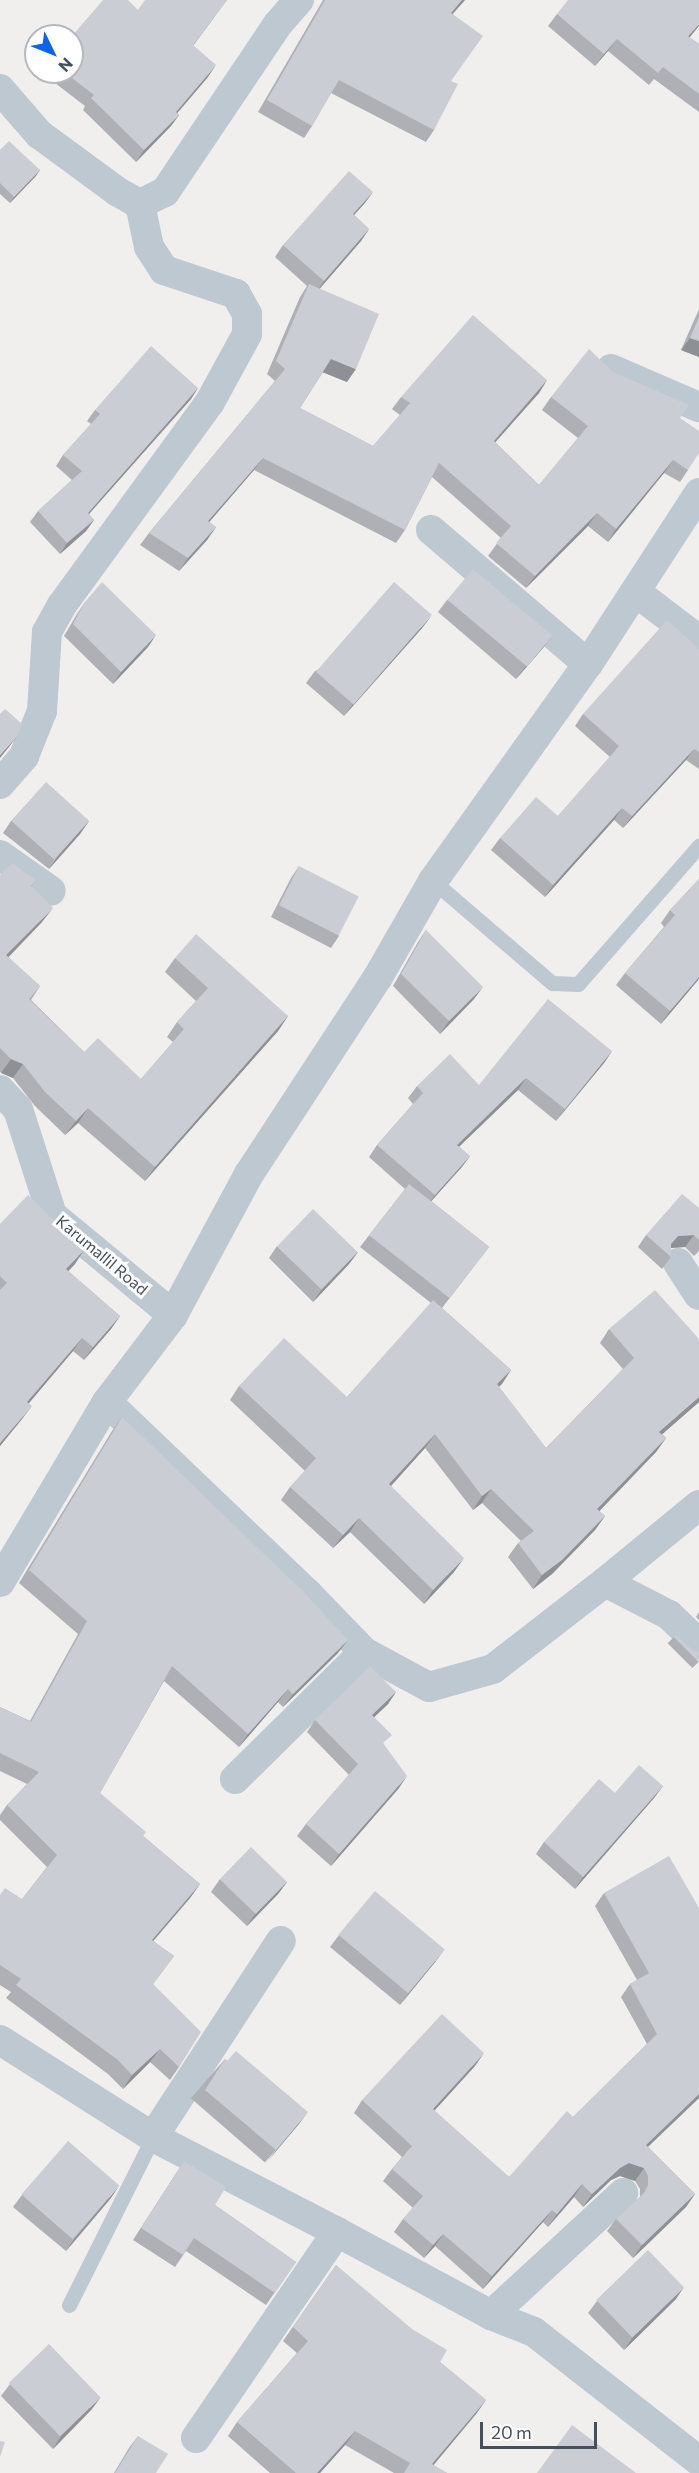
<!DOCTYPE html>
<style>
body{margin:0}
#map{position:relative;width:699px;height:2473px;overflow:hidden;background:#f1eeee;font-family:Commissioner,sans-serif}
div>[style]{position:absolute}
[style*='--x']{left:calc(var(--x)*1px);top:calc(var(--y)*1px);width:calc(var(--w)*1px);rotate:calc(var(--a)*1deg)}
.lane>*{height:15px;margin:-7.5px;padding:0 7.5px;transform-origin:7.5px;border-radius:7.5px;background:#bec8d1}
.street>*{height:30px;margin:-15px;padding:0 15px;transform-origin:15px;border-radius:15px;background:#bec8d1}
.wall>*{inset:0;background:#aeb0b5;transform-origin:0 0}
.shaded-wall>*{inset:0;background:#8d9094}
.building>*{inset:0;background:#cacdd3;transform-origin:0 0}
span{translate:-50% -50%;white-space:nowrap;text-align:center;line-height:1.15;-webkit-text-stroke:6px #fff;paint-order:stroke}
.street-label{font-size:16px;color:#45505d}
.north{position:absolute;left:24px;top:24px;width:60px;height:60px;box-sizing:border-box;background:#fff;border:2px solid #b5b9be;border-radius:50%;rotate:133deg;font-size:16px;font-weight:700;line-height:24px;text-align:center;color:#45505d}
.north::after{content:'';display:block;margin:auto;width:21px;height:27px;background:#0f63ea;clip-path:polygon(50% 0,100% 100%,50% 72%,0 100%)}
.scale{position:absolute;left:480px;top:2422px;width:117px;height:27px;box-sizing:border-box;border:3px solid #45505d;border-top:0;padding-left:8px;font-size:18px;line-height:21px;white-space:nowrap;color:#45505d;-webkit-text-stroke:4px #fff;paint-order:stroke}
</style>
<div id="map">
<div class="lane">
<i style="--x:433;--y:881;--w:157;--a:40.6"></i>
<i style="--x:552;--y:983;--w:26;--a:2"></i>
<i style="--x:578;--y:984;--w:184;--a:-48.8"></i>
<i style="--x:69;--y:2305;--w:188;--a:-63.4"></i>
</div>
<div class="street">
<i style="--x:0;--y:89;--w:60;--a:49.1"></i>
<i style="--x:39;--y:134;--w:98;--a:36.3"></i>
<i style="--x:118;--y:192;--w:25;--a:29"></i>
<i style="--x:140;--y:204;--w:28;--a:-26"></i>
<i style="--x:165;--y:192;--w:202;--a:-56.1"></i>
<i style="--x:278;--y:24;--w:32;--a:-49"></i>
<i style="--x:611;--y:369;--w:96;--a:23.4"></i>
<i style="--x:431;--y:530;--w:206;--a:40.5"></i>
<i style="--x:637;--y:593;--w:78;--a:37.2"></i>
<i style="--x:0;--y:784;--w:37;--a:-49"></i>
<i style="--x:24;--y:756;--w:48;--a:-68.2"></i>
<i style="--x:42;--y:711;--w:79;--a:-86.4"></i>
<i style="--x:47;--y:632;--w:31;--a:-61"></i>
<i style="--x:62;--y:605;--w:251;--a:-53.9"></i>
<i style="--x:210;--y:402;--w:77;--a:-61.4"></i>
<i style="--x:247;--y:334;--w:20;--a:-90"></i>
<i style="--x:247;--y:314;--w:23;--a:-119"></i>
<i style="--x:236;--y:294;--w:76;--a:-161.6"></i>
<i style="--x:164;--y:270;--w:27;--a:-123"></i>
<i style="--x:149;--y:247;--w:44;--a:-101.8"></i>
<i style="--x:0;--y:855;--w:62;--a:35.2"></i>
<i style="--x:0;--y:1090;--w:26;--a:47"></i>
<i style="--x:18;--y:1109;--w:111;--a:72.2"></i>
<i style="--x:52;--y:1215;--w:157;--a:39.6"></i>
<i style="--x:678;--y:1263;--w:38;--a:57"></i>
<i style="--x:107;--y:1402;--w:277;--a:43.7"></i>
<i style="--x:307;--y:1593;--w:82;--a:46"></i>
<i style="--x:364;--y:1652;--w:74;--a:28.3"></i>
<i style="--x:429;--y:1687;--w:66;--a:-15.7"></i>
<i style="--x:493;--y:1669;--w:142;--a:-37.8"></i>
<i style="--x:605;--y:1582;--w:72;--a:27.3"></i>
<i style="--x:669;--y:1615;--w:42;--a:44"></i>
<i style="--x:0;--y:1582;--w:209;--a:-59.3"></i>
<i style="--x:107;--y:1402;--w:109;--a:-52.8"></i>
<i style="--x:173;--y:1315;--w:160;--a:-61.7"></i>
<i style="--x:249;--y:1174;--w:235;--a:-56.8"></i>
<i style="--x:378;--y:977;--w:111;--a:-60.2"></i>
<i style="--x:433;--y:881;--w:267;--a:-54.5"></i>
<i style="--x:588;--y:664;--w:204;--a:-57"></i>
<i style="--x:605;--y:1582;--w:122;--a:-39.3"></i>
<i style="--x:235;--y:1779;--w:181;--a:-44.6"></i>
<i style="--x:0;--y:2040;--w:181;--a:32.4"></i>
<i style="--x:153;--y:2137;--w:207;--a:27.3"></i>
<i style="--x:337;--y:2232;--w:175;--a:28.3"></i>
<i style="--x:491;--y:2315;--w:46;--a:21.6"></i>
<i style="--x:534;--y:2332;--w:209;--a:38"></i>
<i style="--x:153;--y:2137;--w:234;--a:-56.9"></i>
<i style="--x:491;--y:2315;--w:180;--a:-42.7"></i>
<i style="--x:196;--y:2438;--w:250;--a:-55.6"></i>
</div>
<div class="wall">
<i style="clip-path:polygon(227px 0,193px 46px,208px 77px,177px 113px,179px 115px,171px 126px,136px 162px,83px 110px,85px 106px,42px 73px,43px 72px,72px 72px,138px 10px)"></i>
<i style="clip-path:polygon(323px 0,465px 0,453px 14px,451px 81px,434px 130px,426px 142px,331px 93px,312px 126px,304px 138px,258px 112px)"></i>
<i style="clip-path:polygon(557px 14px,689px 37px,699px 44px,699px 112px,654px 79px,649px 85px,608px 51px,595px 66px,548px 26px)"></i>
<i style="clip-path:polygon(0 150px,40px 170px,35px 177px,10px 203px,0 194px)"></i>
<i style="clip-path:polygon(373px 192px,364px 204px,354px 215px,369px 229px,361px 241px,319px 289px,347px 382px,323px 372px,300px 408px,373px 446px,400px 415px,392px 409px,401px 397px,547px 380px,539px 393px,495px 442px,539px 485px,578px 438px,542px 410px,551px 397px,613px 372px,680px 418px,688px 470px,680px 482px,664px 473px,608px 542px,588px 526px,526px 588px,488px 556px,501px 538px,432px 477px,405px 530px,396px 543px,254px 470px,209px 522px,216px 527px,207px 540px,179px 571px,140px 545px,149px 533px,275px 381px,267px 374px,300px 297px,307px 286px,275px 257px,283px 245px)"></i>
<i style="clip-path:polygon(699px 309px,699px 357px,681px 350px)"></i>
<i style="clip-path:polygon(198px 388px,191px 399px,89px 514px,94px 520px,86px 531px,60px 554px,30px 522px,38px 511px,72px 480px,56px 466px,63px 455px,91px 424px,87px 421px,95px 410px)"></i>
<i style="clip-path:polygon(447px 600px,552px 636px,543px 648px,516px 679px,438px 612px)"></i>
<i style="clip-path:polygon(85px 602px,148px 647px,113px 684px,64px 636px,77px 614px)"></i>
<i style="clip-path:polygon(423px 627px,344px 716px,306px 683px,315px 671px)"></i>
<i style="clip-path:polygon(699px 649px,699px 769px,686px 760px,623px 828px,614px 820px,545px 897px,491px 850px,500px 838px,558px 816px,610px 757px,575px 726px,583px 714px)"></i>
<i style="clip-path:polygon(11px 821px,89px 821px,80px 834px,49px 869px,3px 833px)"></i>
<i style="clip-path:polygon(299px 866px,339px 936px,331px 948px,271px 917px,291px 878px)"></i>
<i style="clip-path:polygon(0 875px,36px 880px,31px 887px,42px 922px,8px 957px,40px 986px,31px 1000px,84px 1052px,141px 1079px,173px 1042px,167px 1037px,177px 1022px,196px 1001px,165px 972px,175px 958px,288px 1016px,278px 1031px,145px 1181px,78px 1123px,65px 1135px,35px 1106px,13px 1078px,0 1072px)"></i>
<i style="clip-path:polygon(699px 879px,699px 979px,661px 1024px,616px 985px,625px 973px,664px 927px,661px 923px,670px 910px)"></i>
<i style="clip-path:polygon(426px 930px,474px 999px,440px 1034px,393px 986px,418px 942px)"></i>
<i style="clip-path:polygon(612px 1051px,604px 1063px,556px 1121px,518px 1090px,459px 1147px,470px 1156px,461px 1168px,431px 1201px,489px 1247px,442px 1308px,511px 1370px,499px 1387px,546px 1448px,623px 1369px,600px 1343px,609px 1329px,699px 1402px,662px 1434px,666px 1438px,656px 1452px,599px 1511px,605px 1516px,595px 1530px,552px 1574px,533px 1589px,508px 1557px,518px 1543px,521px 1541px,482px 1503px,473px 1510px,425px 1448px,391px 1486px,454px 1572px,424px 1604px,350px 1532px,333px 1548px,281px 1500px,290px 1487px,305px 1471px,230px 1400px,239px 1386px,347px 1397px,431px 1303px,360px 1247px,405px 1189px,369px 1157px,377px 1145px,413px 1104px,408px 1098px,417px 1086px,479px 1085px)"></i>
<i style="clip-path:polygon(699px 1208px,699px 1251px,694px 1256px,685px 1247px,671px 1248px,671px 1257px,662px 1269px,638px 1247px,646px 1235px)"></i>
<i style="clip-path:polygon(0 1224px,75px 1264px,68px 1271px,120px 1316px,111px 1329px,84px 1360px,73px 1351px,29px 1403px,22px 1419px,0 1446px)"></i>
<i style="clip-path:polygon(277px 1246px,358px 1252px,349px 1264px,313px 1302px,269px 1258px)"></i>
<i style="clip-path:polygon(122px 1417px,338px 1653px,283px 1707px,278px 1702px,239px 1747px,164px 1681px,100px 1793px,143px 1836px,200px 1884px,190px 1898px,153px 1941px,174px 1956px,153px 1984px,179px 2067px,170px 2080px,150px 2062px,123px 2089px,108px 2074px,6px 1998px,11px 1992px,0 1985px,0 1895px,22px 1899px,47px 1867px,0 1820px,0 1815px,7px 1805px,27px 1784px,0 1771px,0 1707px,30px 1721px,78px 1634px,19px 1583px,112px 1431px)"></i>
<i style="clip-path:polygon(699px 1612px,699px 1620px,696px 1617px)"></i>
<i style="left:674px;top:1637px;width:35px;height:9px;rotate:45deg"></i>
<i style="clip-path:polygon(396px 1692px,388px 1704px,374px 1717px,399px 1788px,331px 1866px,297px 1836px,306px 1824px,349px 1775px,307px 1732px,315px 1720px)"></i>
<i style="clip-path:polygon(663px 1786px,654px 1798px,575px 1889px,536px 1854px,544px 1842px,615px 1793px)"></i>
<i style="clip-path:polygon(220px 1879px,287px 1882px,278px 1894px,247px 1926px,211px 1892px)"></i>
<i style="clip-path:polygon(604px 1893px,699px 1908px,699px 2098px,648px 2147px,695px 2194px,686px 2207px,633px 2258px,607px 2231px,616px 2219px,640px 2197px,640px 2189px,635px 2181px,620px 2176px,611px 2180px,583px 2207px,574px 2197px,548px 2227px,543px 2222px,483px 2289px,435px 2246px,424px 2258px,394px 2232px,403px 2219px,413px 2208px,383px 2181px,392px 2169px,402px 2157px,354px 2113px,362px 2100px,475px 2066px,434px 2111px,509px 2177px,573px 2117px,647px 2044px,621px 1997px,630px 1984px,637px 1980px,595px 1906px)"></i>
<i style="clip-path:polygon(339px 1935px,436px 1961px,400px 2005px,330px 1947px)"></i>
<i style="left:225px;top:2059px;width:98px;height:52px;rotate:41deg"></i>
<i style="clip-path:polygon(184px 2161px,215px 2205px,296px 2262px,266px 2305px,186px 2251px,175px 2267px,133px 2240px)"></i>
<i style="clip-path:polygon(22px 2195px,111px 2198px,66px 2251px,13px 2207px)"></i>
<i style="clip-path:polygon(336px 2265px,440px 2362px,486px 2400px,476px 2414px,433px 2465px,447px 2473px,394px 2473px,345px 2445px,320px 2473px,270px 2473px,228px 2436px,237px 2422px,297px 2353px,283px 2341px)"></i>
<i style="clip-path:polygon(676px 2299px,624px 2350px,588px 2313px,597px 2301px)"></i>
<i style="clip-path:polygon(10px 2384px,92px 2409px,53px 2449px,1px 2396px)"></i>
<i style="clip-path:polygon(138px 2436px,156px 2473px,114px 2473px,129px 2448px)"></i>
</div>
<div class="shaded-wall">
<i style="clip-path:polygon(462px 0,465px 0,443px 24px,451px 13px)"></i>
<i style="clip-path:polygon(699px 24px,699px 26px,680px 49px,688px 36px)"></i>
<i style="clip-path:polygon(617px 39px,608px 51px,595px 66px,604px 54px)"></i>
<i style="clip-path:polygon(216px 65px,208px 77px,168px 124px,176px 112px)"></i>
<i style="clip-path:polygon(179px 115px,171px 126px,136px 162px,144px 150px)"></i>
<i style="clip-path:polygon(40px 170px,35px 177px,10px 203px,14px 197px)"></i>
<i style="clip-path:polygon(373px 192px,364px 204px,344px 226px,353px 214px)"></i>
<i style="clip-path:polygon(369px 229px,361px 241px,316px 293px,324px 281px)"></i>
<i style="clip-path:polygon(690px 338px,699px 341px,699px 357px,681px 350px)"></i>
<i style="clip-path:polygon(331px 359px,356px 369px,347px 382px,322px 372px)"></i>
<i style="clip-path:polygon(547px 380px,539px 393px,485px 454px,494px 441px)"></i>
<i style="clip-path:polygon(198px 388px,191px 399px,80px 524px,88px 513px)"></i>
<i style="clip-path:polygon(263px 458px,254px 470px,199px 534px,208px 521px)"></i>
<i style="clip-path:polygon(673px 460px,664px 473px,608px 542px,616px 529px)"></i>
<i style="clip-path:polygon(597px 513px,588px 526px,526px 588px,535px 576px)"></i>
<i style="clip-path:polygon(94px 520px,86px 531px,60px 554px,67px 543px)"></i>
<i style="clip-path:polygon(216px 527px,207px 540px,179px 571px,188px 558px)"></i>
<i style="clip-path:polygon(432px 615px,423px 627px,344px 716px,353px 704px)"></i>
<i style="clip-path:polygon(156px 635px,148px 647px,113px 684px,121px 672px)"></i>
<i style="clip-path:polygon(552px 636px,543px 648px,516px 679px,525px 667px)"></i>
<i style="clip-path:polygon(18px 735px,9px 747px,0 758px,0 755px)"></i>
<i style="clip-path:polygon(694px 749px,686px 760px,623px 828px,632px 816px)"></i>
<i style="clip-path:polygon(622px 808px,614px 820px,545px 897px,553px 885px)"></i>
<i style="clip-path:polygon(89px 821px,80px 834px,49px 869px,58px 856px)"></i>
<i style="clip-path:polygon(53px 908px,42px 922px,0 966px,6px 955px)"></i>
<i style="clip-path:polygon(699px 977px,699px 979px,661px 1024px,670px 1011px)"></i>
<i style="clip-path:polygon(483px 987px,474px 999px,440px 1034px,449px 1021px)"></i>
<i style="clip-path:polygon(288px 1016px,278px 1031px,145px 1181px,155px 1167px)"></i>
<i style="clip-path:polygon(612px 1051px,604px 1063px,556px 1121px,565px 1109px)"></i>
<i style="clip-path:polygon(11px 1059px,23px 1064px,13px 1078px,1px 1073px)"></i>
<i style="clip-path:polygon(526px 1078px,518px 1090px,448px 1157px,457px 1145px)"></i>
<i style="clip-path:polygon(88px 1108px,78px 1123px,65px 1135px,76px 1121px)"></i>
<i style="clip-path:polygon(470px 1156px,461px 1168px,426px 1207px,435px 1195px)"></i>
<i style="clip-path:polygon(694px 1235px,685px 1247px,669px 1248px,671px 1244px,678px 1236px)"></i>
<i style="clip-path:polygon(84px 1250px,75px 1264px,57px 1283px,66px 1269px)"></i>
<i style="clip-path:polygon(358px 1252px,349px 1264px,313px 1302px,322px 1289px)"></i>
<i style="clip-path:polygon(120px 1316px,111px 1329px,84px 1360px,93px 1347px)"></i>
<i style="clip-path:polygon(82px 1338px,73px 1351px,18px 1416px,27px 1402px)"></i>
<i style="clip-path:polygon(511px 1370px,502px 1384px,487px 1398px,497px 1384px)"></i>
<i style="clip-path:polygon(699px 1397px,699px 1402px,650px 1445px,659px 1432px)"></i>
<i style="clip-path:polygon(32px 1406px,22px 1419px,0 1446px,0 1443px)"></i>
<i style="clip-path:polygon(435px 1434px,425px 1448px,380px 1498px,389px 1484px)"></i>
<i style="clip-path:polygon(666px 1438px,656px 1452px,588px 1523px,597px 1509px)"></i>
<i style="clip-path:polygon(491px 1489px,482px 1503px,473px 1510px,482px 1496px)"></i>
<i style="clip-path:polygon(605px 1516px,595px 1530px,552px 1574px,533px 1589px,542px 1575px)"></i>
<i style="clip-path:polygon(359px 1518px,350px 1532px,333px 1548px,343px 1535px)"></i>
<i style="clip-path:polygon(464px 1558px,454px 1572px,424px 1604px,433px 1590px)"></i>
<i style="clip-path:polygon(348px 1640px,338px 1653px,283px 1707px,293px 1694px)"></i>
<i style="clip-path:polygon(288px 1689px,278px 1702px,239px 1747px,248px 1734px)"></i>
<i style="clip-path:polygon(396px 1692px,388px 1704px,364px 1727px,372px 1715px)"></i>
<i style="clip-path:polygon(407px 1776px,399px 1788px,331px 1866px,339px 1854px)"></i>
<i style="clip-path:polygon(663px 1786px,654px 1798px,575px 1889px,583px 1877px)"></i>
<i style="clip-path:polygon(287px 1882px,278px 1894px,247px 1926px,255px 1914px)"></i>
<i style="clip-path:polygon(200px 1884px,190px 1898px,143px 1953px,152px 1940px)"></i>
<i style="clip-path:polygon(445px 1949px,436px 1961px,400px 2005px,409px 1993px)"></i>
<i style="clip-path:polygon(160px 2049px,150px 2062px,123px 2089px,132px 2075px)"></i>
<i style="clip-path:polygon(484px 2053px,475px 2066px,424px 2122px,433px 2109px)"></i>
<i style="clip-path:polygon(699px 2094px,699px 2098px,637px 2157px,646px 2145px)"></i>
<i style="clip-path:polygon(308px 2112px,299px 2124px,267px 2162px,276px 2150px)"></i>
<i style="clip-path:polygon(629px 2163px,644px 2168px,635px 2181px,620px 2176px,611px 2180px,583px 2207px,592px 2194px,620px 2168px)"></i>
<i style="clip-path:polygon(582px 2184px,574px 2197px,548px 2227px,557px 2214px)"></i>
<i style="clip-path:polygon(119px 2186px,111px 2198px,66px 2251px,74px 2239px)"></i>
<i style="clip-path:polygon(695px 2194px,686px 2207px,633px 2258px,642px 2245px)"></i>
<i style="clip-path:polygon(552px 2210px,543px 2222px,483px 2289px,492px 2276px)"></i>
<i style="clip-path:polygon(443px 2234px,435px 2246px,424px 2258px,433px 2245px)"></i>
<i style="clip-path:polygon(684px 2287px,676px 2299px,624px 2350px,633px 2337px)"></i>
<i style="clip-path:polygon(101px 2397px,92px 2409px,53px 2449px,61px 2436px)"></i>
<i style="clip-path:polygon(486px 2400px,476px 2414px,427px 2473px,432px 2464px)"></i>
<i style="clip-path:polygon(355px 2431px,345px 2445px,320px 2473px,317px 2473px)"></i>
</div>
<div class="building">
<i style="clip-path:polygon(103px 0,128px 0,138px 10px,145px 0,227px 0,193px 45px,216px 65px,176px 112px,179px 115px,144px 150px,91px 98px,94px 95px,64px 72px,72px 72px,72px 36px)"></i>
<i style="clip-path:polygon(325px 0,462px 0,451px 13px,483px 36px,451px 81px,458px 84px,434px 130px,339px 80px,312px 126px,267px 100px)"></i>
<i style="clip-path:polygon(568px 0,699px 0,699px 24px,688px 36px,699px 44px,699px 94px,663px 67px,658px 73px,617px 39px,604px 54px,557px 14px)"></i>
<i style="clip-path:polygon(9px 141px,40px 170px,14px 197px,0 183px,0 150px)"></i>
<i style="clip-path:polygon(349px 171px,373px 192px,353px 214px,369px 229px,324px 281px,283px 245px)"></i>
<i style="clip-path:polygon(309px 284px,379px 314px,356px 369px,331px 359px,300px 408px,373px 446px,410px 403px,401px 397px,473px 315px,547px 380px,494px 441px,539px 485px,588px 426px,551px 397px,589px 349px,613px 372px,689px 405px,680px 418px,699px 431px,699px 453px,688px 470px,673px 460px,616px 529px,597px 513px,535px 576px,496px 543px,511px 526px,439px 463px,405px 530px,263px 458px,208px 521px,216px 527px,188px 558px,149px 533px,285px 369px,276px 361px)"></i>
<i style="clip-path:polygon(699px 317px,699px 341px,690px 338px)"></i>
<i style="clip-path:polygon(151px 346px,198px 388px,88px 513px,94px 520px,67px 543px,38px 511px,82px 471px,63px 455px,100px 414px,95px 410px)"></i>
<i style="left:473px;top:569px;width:104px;height:40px;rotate:40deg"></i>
<i style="clip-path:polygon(102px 582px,156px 635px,121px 672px,73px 624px,85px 602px)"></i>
<i style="left:394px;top:582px;width:50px;height:119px;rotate:41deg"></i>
<i style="clip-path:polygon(667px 620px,699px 649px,699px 752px,694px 749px,632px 816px,622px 808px,553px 885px,500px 838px,536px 797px,558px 816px,619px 746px,583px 714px)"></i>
<i style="clip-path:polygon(5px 709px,22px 724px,18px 735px,0 755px,0 714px)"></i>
<i style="left:46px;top:782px;width:58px;height:52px;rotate:42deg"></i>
<i style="clip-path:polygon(12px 863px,36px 880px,31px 886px,53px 908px,6px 955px,40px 986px,29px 999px,84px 1052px,98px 1038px,141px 1079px,184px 1029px,177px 1022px,208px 988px,175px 958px,196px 934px,288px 1016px,155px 1167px,88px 1108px,76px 1121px,45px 1092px,23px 1064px,11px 1059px,0 1048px,0 875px)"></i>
<i style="left:299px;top:866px;width:67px;height:44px;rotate:27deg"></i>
<i style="clip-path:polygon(699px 879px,699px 977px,670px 1011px,625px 973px,675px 915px,670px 910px)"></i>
<i style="clip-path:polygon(426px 930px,483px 987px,449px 1021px,401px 974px)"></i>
<i style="clip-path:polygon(548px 999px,612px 1051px,565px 1109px,526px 1078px,457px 1145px,470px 1156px,435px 1195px,377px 1145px,423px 1093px,417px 1086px,450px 1054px,479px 1085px)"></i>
<i style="left:409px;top:1184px;width:102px;height:65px;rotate:38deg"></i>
<i style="clip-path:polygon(682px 1194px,699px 1208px,699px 1240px,694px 1235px,678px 1236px,671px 1244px,671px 1257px,646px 1235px)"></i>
<i style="clip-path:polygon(28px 1195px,84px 1250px,66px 1269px,120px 1316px,93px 1347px,82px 1338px,27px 1402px,32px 1406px,0 1443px,0 1290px,7px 1283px,0 1276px,0 1224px)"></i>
<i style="left:313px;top:1209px;width:62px;height:52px;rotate:44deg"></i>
<i style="clip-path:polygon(655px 1290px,699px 1339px,699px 1397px,659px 1432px,666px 1438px,597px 1509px,605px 1516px,562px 1560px,542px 1575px,518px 1543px,534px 1531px,491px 1489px,482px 1496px,435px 1434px,389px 1484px,464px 1558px,433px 1590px,359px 1518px,343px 1535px,290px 1487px,316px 1458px,239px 1386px,284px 1338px,347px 1397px,433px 1300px,511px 1370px,497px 1384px,546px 1448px,634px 1358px,609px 1329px)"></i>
<i style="clip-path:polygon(122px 1417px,304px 1592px,348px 1640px,293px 1694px,288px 1689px,248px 1734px,172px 1666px,100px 1793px,146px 1832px,143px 1836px,200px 1884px,152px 1940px,174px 1956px,153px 1984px,201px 2032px,179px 2067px,160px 2049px,132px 2075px,118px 2060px,16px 1985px,21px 1979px,0 1965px,0 1895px,5px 1888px,22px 1899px,57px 1855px,7px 1805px,39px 1772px,0 1753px,0 1707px,31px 1722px,87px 1621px,29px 1570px)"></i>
<i style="clip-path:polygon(676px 1635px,692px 1650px,699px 1652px,698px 1661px,674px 1637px)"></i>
<i style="clip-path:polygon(370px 1666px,396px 1692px,372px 1715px,392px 1735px,383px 1743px,407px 1776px,339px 1854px,306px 1824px,358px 1764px,315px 1720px)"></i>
<i style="clip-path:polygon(639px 1765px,663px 1786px,583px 1877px,544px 1842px,599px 1779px,615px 1793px)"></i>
<i style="left:251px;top:1847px;width:50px;height:45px;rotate:44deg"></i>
<i style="clip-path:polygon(669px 1856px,699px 1908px,699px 2094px,646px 2145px,695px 2194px,642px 2245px,616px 2219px,644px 2193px,648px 2185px,648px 2176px,644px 2168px,629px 2163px,620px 2168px,592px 2194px,582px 2184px,557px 2214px,552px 2210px,492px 2276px,443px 2234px,433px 2245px,403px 2219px,423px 2196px,392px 2169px,412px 2146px,362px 2100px,442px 2014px,484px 2053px,433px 2109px,509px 2177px,567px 2111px,573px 2117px,657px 2034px,630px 1984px,649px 1973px,604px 1893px)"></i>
<i style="left:375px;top:1891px;width:91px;height:57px;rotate:40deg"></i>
<i style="clip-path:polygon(236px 2051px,308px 2112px,276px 2150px,205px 2090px,225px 2059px,227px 2061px)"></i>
<i style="left:68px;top:2141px;width:68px;height:71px;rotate:41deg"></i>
<i style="clip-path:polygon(184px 2161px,226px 2187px,215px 2205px,296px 2262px,275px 2293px,194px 2238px,183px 2255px,141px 2228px)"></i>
<i style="left:648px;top:2250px;width:52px;height:72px;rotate:46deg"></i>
<i style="clip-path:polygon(336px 2265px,412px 2329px,447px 2350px,440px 2362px,486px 2400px,432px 2464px,447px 2473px,404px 2473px,410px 2463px,355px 2431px,317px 2473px,296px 2473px,237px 2422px,308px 2341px,293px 2327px)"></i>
<i style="left:49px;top:2344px;width:74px;height:56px;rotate:46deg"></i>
<i style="clip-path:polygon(572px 2425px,636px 2473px,537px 2473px)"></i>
<i style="clip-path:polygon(138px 2436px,168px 2454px,156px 2473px,115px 2473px)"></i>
<i style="clip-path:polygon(0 2441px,5px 2442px,0 2457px)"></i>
</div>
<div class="street-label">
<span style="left:102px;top:1255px;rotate:40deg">Karumallil Road</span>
</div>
<div class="north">N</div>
<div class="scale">20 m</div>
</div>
